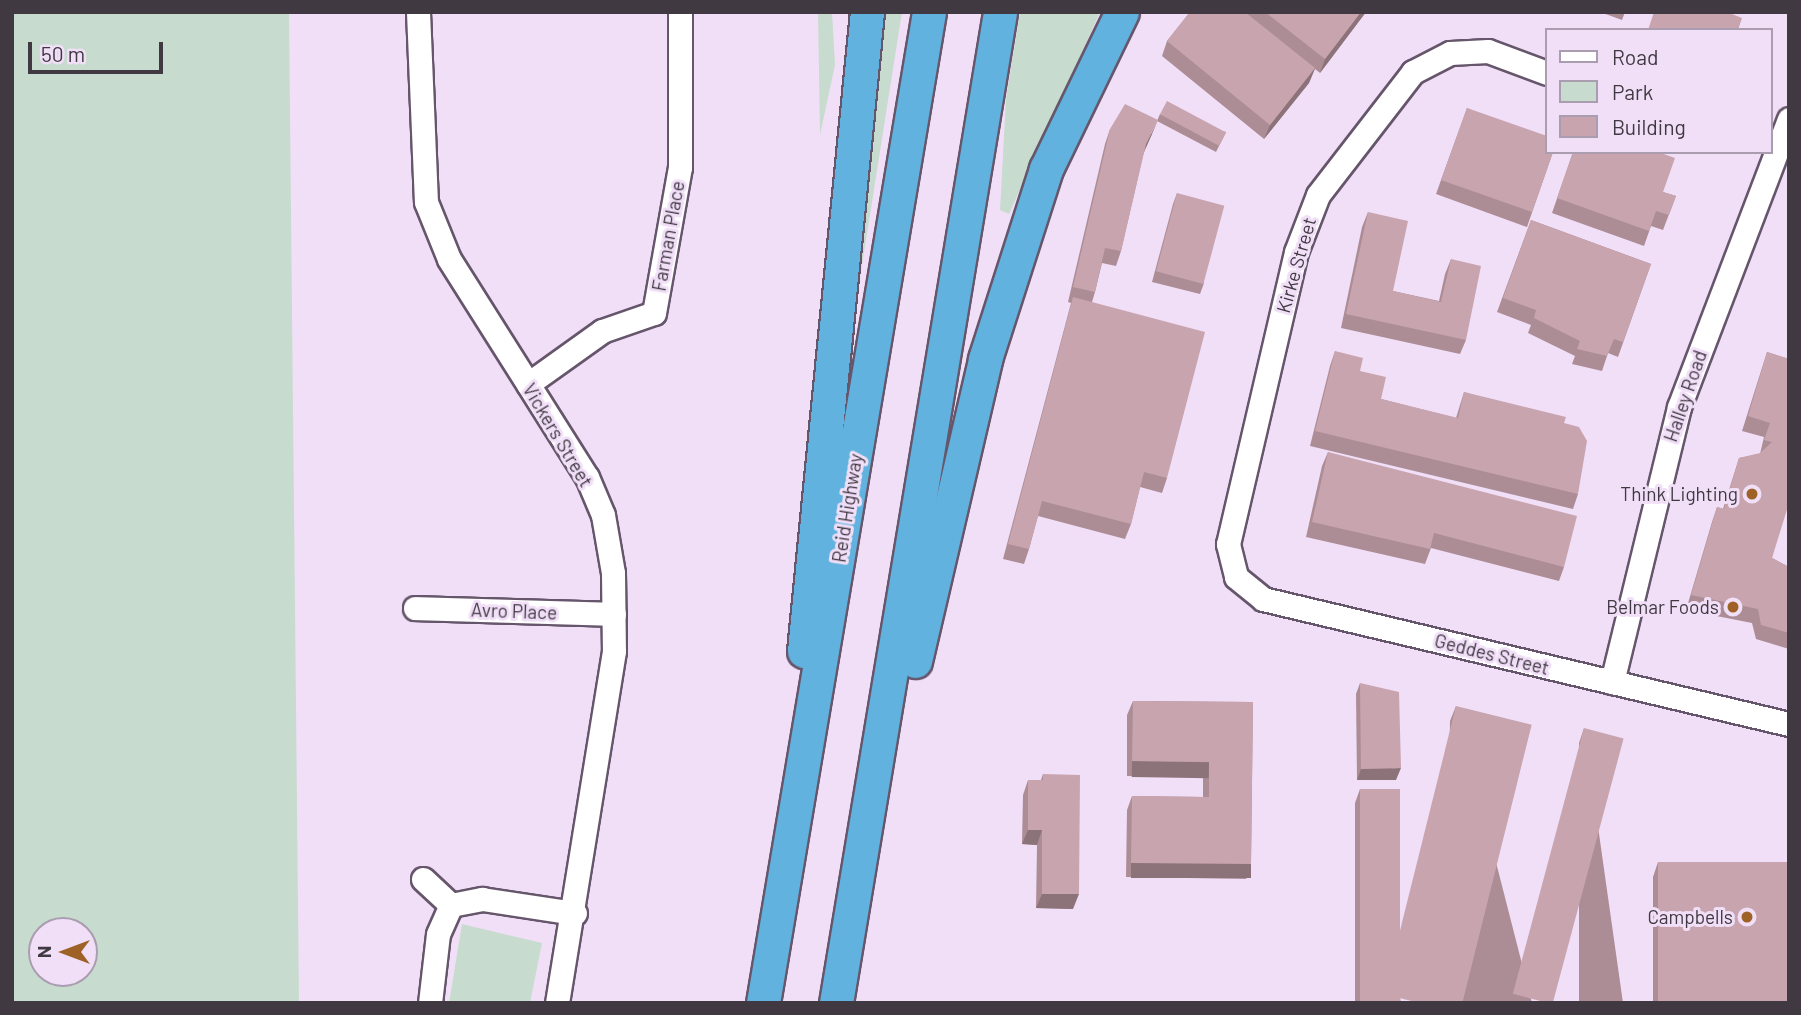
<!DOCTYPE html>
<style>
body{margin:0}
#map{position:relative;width:1801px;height:1015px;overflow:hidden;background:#f1dff8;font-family:Barlow,sans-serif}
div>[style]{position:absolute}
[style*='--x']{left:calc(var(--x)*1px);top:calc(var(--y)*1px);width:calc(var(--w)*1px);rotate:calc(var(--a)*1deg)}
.green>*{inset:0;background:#c7dcce}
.roads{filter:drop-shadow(2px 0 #66566b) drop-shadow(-2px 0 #66566b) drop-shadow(0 2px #66566b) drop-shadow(0 -2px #66566b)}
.minor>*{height:23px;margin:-11.5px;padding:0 11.5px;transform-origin:11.5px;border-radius:11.5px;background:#fff}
.highway>*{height:33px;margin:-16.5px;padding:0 16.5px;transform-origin:16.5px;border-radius:16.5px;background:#61b2de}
.wall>*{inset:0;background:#ac8d96}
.shaded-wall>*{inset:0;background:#8c737a;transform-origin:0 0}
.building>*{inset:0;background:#c8a4af;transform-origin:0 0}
.dots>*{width:19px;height:19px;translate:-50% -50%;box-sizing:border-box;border:4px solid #f1dff8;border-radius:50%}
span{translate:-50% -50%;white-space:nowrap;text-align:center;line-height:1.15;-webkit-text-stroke:6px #f1dff8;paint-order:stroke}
.street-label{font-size:19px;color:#403942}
.poi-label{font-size:19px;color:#403942}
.right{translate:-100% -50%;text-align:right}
.frame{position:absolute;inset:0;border:14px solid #403942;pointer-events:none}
.legend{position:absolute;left:1545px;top:28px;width:228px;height:126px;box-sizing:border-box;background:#f1dff8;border:2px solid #aa9daf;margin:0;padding:9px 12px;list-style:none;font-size:21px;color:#403942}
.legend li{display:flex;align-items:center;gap:14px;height:35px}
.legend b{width:35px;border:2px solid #aa9daf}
.north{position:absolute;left:28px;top:917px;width:70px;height:70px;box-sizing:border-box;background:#f1dff8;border:2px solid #aa9daf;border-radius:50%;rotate:270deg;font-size:19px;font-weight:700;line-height:28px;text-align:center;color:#403942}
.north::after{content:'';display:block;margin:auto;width:24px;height:32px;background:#9f6226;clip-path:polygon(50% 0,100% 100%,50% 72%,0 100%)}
.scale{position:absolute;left:28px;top:42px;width:135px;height:32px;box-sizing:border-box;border:4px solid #403942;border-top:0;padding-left:9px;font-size:21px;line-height:24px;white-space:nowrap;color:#403942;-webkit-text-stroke:5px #f1dff8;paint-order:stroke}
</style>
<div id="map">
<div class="green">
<i style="clip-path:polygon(evenodd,12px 12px,289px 12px,299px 1003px,12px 1003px,12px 12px,84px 931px,84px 973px,42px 973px,42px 931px,84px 931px)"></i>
<i style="clip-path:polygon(818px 12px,832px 12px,835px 65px,820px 135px)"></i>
<i style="clip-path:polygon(881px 12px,902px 12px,854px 316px,845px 317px)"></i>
<i style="clip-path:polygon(1020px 12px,1100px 12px,1009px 214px,1000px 210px,1006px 99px)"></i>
<i style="clip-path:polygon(462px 924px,542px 943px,530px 1003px,449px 1003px)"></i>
</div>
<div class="roads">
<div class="minor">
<i style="--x:418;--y:12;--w:190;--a:87.6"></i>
<i style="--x:426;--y:202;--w:61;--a:68"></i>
<i style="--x:449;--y:259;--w:258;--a:57.7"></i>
<i style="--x:587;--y:477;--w:41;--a:67.2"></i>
<i style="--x:603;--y:515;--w:59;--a:80.2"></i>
<i style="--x:613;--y:573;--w:78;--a:89.3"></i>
<i style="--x:614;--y:651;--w:357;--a:99.2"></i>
<i style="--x:1547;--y:73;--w:63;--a:-159.6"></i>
<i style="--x:1488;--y:51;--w:38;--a:177"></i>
<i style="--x:1450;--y:53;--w:42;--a:152.8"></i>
<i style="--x:1413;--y:72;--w:155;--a:127.7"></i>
<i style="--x:1318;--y:195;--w:61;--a:111.1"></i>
<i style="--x:1296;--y:252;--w:300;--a:103.1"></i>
<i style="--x:1228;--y:544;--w:34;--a:76"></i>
<i style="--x:1236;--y:577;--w:35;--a:39"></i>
<i style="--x:1263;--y:599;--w:541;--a:13.37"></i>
<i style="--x:528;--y:384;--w:91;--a:-35.6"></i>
<i style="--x:602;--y:331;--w:55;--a:-19.1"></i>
<i style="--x:654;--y:313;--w:148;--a:-79.9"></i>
<i style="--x:680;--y:167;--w:155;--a:-90"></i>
<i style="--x:415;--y:608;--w:199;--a:1.7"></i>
<i style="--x:1612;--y:682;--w:283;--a:-76.3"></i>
<i style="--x:1679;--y:407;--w:308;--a:-69.1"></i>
<i style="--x:423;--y:879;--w:38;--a:43"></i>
<i style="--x:430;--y:1003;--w:69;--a:-83.4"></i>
<i style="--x:438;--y:934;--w:32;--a:-66"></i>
<i style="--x:451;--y:905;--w:32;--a:-11"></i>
<i style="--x:482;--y:899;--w:94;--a:8.6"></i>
</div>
<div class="highway">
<i style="--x:804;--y:651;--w:642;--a:-84.37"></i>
<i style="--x:915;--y:661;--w:310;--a:-76.9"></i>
<i style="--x:985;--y:359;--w:200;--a:-72.2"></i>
<i style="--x:1046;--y:169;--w:174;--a:-64.2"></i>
<i style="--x:763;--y:1003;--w:1005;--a:-80.49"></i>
<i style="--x:836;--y:1003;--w:1004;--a:-80.6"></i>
</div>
</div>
<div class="wall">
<i style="clip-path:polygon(1190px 12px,1366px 12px,1320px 73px,1315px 69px,1309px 83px,1264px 139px,1162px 56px,1167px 41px)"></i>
<i style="clip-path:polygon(1600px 12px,1625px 12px,1622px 20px)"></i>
<i style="clip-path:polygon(1467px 108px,1553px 152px,1527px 227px,1436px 194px)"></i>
<i style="clip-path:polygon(1160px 114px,1226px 132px,1216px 152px,1157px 121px)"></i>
<i style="clip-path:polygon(1110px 129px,1152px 134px,1144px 151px,1121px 251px,1116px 266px,1102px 263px,1095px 292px,1092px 302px,1167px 478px,1162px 493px,1140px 487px,1131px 524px,1125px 539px,1038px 516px,1029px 549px,1024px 564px,1003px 559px,1071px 303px,1068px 302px,1105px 144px)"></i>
<i style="clip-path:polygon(1573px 152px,1663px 192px,1676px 196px,1663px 230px,1651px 226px,1644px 246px,1552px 213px)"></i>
<i style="clip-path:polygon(1177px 193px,1204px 283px,1200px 294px,1152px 282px,1173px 204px)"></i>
<i style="clip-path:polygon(1368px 212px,1393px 291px,1439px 301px,1445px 274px,1451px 259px,1466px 340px,1460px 354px,1341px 328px,1362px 227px)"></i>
<i style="clip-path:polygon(1531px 220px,1651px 264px,1618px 357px,1608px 353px,1602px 371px,1572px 364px,1575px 356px,1528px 333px,1531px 325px,1497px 312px)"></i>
<i style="clip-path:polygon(1335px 351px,1360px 371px,1381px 399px,1456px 418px,1464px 392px,1564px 423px,1578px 494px,1573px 509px,1310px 446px,1330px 366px)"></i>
<i style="clip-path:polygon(1767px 352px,1789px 359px,1772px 558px,1789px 567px,1789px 649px,1756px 639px,1752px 623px,1686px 610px,1712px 522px,1717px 507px,1723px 509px,1739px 458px,1760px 454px,1764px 437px,1742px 431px)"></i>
<i style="clip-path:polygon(1328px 452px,1564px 567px,1559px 581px,1431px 548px,1425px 564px,1306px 537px,1322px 466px)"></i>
<i style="clip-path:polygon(1360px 683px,1396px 780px,1357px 780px,1356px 694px)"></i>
<i style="clip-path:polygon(1133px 701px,1253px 702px,1251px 864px,1246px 879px,1126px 877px,1127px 810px,1132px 796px,1203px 797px,1203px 777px,1127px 776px,1127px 715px)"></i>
<i style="clip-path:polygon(1456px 706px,1532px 1003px,1447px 1003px,1450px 721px)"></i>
<i style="clip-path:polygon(1584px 728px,1623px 1003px,1579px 1003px,1579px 743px)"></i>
<i style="clip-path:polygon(1043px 774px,1073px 909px,1036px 908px,1037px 845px,1022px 844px,1023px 795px,1028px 780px,1041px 780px)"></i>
<i style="clip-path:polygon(1360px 789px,1401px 1003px,1355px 1003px,1355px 803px)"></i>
<i style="clip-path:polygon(1658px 862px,1789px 1003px,1653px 1003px,1653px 877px)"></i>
</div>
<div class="shaded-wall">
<i style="clip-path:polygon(1361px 12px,1366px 12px,1320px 73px,1325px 59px)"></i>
<i style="clip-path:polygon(1315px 68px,1309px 83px,1264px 139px,1270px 125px)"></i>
<i style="clip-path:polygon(1158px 120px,1152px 134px,1141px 159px,1146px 144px)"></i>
<i style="left:1132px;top:761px;width:77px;height:16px;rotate:1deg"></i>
<i style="clip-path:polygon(1401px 768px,1396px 780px,1357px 780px,1361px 769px)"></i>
<i style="clip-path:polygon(1028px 830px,1042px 830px,1037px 845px,1022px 844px)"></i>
<i style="left:1131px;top:863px;width:120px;height:15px"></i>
<i style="clip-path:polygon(1042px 894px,1079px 894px,1073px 909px,1036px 908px)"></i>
</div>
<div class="building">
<i style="clip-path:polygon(1190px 12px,1245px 12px,1315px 68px,1270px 125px,1167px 41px)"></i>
<i style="clip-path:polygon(1265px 12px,1361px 12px,1325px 59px)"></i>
<i style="clip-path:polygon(1654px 12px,1727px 12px,1742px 18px,1738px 30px,1648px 30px)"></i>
<i style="left:1167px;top:101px;width:67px;height:15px;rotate:28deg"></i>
<i style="clip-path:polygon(1125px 104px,1158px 120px,1146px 144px,1121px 251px,1105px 248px,1095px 292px,1073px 287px,1110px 129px)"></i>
<i style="clip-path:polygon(1467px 108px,1547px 136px,1547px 152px,1553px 152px,1532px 212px,1441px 180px)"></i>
<i style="clip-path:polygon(1573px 152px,1658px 152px,1675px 158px,1663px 192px,1676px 196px,1669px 215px,1656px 211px,1649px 231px,1557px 198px)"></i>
<i style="left:1177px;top:193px;width:49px;height:81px;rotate:15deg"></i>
<i style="clip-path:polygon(1368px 212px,1408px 221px,1393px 291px,1441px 302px,1451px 259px,1481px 266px,1466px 340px,1346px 314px)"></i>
<i style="clip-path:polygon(1531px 220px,1651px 264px,1623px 342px,1614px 339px,1607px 356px,1577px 349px,1580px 341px,1534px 318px,1536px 310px,1503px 298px)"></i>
<i style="clip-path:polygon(1073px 297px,1205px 332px,1167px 478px,1144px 472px,1131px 524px,1042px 501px,1029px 549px,1008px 544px)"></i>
<i style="clip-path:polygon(1335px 351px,1363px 358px,1360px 371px,1386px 377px,1381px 399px,1458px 418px,1464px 392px,1566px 417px,1564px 423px,1579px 427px,1587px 441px,1578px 494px,1315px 431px)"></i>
<i style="clip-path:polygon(1767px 352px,1789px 359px,1789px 503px,1772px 558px,1789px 567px,1789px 633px,1761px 625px,1758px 609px,1691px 595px,1717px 507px,1724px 509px,1739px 458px,1760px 453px,1772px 442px,1764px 440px,1770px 423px,1748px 416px)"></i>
<i style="clip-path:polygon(1328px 452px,1577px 516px,1564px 567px,1434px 533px,1430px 549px,1312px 522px)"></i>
<i style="clip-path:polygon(1360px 683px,1399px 692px,1401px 768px,1361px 769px)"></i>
<i style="clip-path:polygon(1133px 701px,1253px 702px,1251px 864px,1131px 863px,1132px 796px,1209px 797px,1209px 762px,1132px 761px)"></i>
<i style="left:1456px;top:706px;width:78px;height:297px;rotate:14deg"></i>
<i style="left:1584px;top:728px;width:41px;height:275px;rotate:15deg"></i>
<i style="clip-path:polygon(1043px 774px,1080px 775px,1079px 894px,1042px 894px,1042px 830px,1028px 830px,1028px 780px,1043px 780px)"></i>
<i style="left:1360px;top:789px;width:40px;height:214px"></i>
<i style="left:1658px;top:862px;width:131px;height:141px"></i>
</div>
<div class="dots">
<i style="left:1752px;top:494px;background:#9f6226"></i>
<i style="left:1733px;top:607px;background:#9f6226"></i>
<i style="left:1747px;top:917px;background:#9f6226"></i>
</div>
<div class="street-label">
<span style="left:668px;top:236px;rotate:-80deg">Farman Place</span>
<span style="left:1296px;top:265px;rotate:-74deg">Kirke Street</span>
<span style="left:1685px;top:396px;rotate:-71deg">Halley Road</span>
<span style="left:558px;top:435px;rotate:59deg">Vickers Street</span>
<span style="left:847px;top:508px;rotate:-81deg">Reid Highway</span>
<span style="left:514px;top:611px;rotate:2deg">Avro Place</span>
<span style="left:1492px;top:654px;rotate:14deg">Geddes Street</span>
</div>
<div class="poi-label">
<span class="right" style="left:1738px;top:494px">Think Lighting</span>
<span class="right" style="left:1719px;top:607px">Belmar Foods</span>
<span class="right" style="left:1733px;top:917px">Campbells</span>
</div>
<div class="frame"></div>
<ul class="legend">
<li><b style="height:9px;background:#fff"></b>Road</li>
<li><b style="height:19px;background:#c7dcce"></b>Park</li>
<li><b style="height:19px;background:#c8a4af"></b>Building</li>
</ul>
<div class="north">N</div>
<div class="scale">50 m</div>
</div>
